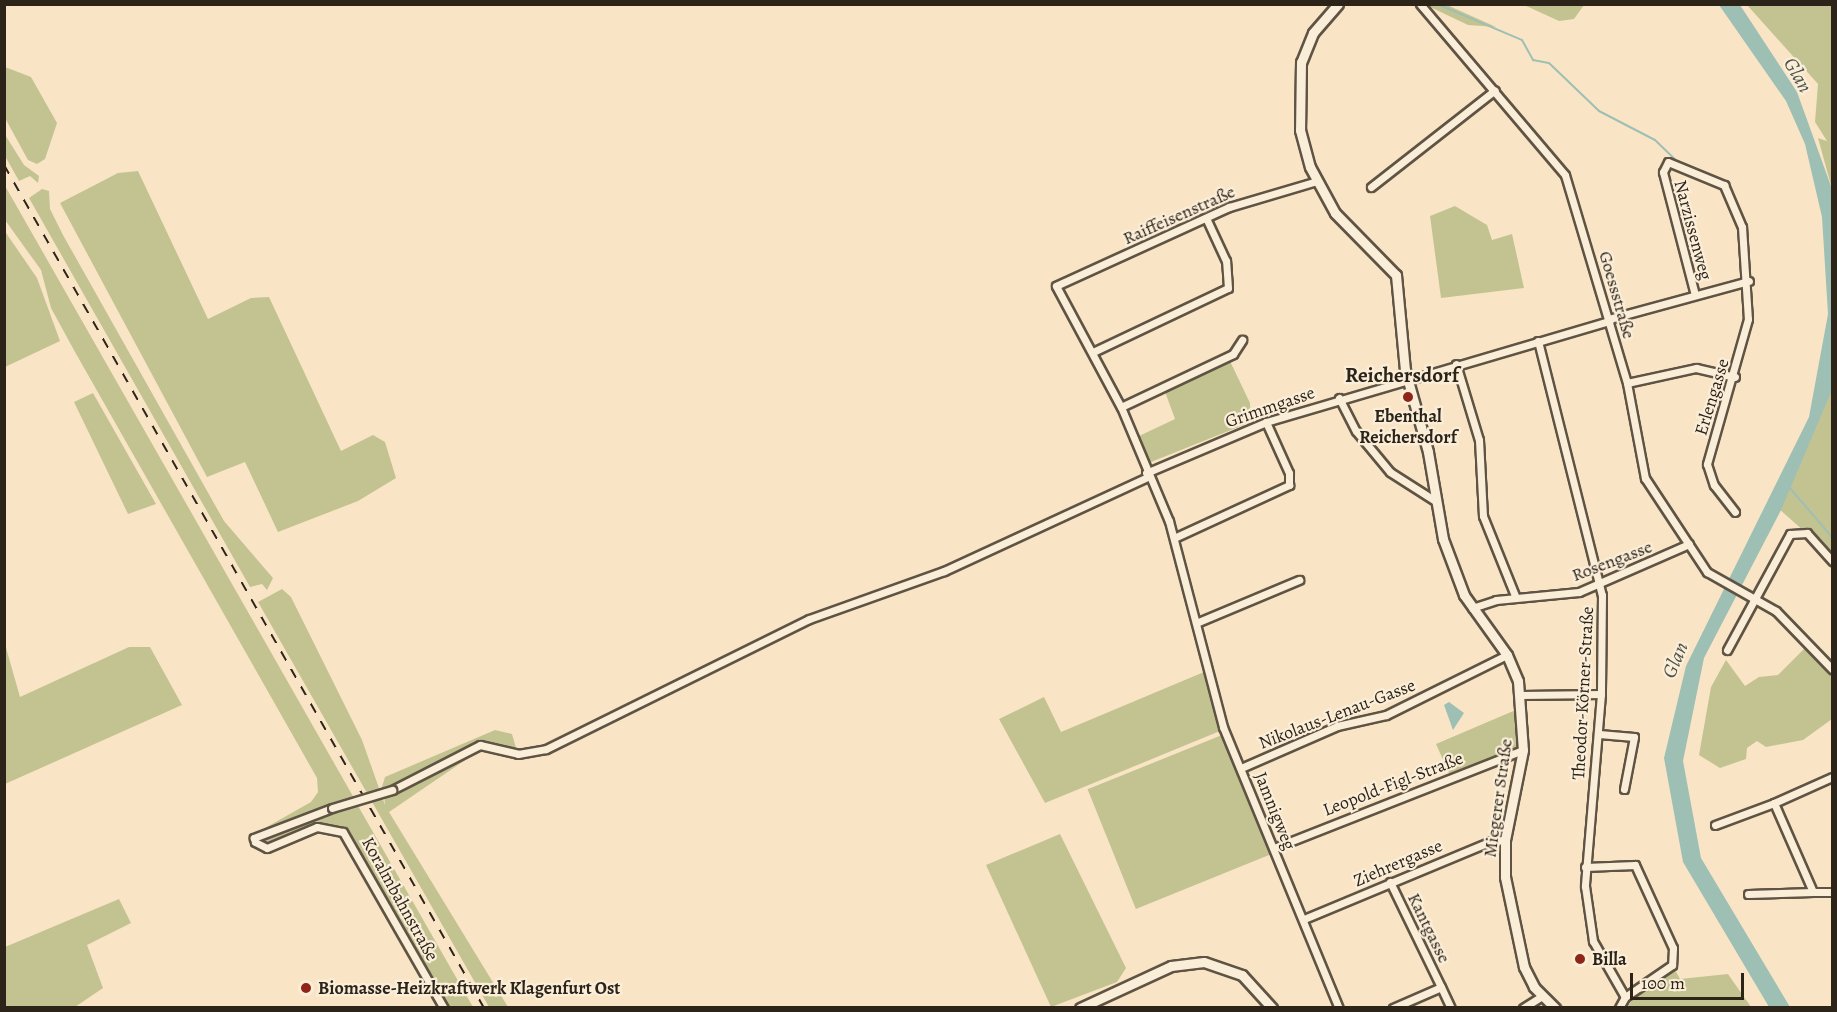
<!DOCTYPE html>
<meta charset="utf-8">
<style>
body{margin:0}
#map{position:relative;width:1837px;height:1012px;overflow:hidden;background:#f9e5c5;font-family:Alegreya,serif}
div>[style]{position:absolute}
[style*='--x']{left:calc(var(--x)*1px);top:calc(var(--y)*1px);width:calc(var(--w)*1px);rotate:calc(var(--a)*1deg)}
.green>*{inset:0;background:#c3c391;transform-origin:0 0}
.water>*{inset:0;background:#9ebfb4}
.stream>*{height:2px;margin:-1px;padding:0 1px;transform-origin:1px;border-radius:1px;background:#9ebfb4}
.roads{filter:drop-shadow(2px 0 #5f5444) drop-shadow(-2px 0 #5f5444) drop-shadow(0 2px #5f5444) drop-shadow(0 -2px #5f5444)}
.minor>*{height:7px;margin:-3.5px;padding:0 3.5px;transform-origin:3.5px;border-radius:3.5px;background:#fbeed9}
.secondary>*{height:9px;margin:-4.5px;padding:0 4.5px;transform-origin:4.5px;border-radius:4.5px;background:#fbeed9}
.rail>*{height:2px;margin-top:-1px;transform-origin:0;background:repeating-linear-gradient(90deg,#2c2419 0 10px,transparent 0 20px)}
.bridges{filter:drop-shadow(2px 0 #5f5444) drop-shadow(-2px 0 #5f5444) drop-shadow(0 2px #5f5444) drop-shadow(0 -2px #5f5444)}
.minor-bridge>*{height:7px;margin:-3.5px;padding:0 3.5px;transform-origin:3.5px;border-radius:3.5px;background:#fbeed9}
.dots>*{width:16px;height:16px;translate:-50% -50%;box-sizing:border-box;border:3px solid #fbeed9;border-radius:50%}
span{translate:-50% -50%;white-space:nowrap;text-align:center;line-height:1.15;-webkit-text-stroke:4.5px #fbeed9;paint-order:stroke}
.street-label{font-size:18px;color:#2c2419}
.poi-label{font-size:18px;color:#2c2419;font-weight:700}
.left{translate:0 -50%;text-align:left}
.water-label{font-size:20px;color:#4e5248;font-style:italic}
.quarter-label{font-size:21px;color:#2c2419;font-weight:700}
.frame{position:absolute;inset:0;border:6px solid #2c2419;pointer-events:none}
.scale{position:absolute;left:1630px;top:973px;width:114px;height:27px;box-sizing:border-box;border:3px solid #2c2419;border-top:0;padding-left:8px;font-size:18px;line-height:21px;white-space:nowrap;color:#2c2419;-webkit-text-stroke:4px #fbeed9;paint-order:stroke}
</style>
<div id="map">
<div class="green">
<i style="clip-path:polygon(1426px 5px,1447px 5px,1496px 27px,1468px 25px)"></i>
<i style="clip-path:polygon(1524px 5px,1584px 5px,1574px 19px,1559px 21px)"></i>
<i style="clip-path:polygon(1747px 5px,1832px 5px,1832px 189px,1818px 138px,1827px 141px,1815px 122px,1818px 84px)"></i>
<i style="clip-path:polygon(5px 67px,31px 77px,57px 123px,45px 159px,37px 164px,28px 160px,5px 118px)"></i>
<i style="clip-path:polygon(4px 133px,24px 165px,39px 176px,38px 183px,30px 176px,19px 181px,5px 156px)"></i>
<i style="clip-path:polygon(138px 171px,208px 319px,251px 298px,269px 297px,341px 451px,373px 435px,385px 442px,396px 478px,358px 501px,278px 532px,245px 462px,207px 477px,60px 203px,118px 173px)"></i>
<i style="clip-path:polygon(4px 184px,354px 798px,258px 832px,311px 802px,318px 792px,317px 778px,75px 352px,51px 308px,41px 270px,5px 220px)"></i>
<i style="clip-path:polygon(42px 189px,49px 191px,50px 209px,63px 235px,224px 521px,273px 578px,267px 590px,262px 584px,250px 587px,29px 198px)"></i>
<i style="clip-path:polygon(1455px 206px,1487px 225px,1492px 240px,1512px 234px,1524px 288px,1441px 298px,1430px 216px)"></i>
<i style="clip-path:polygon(4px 230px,37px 278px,60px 341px,5px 367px)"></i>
<i style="clip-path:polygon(1229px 359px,1250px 403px,1251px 422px,1146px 464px,1137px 437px,1175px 419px,1164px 389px)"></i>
<i style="clip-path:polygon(1832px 371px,1832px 556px,1778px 508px)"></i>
<i style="clip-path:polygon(93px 393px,156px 504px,128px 514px,74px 402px)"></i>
<i style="clip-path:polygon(282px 589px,291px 597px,362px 740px,385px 805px,384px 795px,481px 746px,520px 757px,547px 754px,523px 759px,492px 750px,477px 752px,389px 812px,508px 1007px,489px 1007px,258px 602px)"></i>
<i style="clip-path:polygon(5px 644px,20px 697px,129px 647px,150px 647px,182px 705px,5px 784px)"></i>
<i style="clip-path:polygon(1807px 646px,1832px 675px,1832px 719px,1803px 740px,1766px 747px,1757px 741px,1747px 748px,1746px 759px,1720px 768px,1699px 755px,1711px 687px,1726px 660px,1745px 686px,1759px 677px,1778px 675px)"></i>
<i style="clip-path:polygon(1204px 672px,1220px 731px,1045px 803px,999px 719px,1044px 697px,1061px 732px)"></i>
<i style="clip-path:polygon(1518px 709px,1518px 748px,1449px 773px,1436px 744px)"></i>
<i style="clip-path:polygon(495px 730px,512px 734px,516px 748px,479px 743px,381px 790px,385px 777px)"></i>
<i style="left:1222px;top:735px;width:129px;height:145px;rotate:68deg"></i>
<i style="clip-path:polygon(357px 804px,473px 1007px,446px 1007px,343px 828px,316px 825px,269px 845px,260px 842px)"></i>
<i style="clip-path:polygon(1060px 834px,1126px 968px,1117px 982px,1051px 1007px,986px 865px)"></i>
<i style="clip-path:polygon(119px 899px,131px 923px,87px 945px,103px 988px,75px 1007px,5px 1007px,5px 947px)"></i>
<i style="clip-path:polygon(1675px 970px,1680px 979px,1728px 974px,1751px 1007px,1627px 1008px,1639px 989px)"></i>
</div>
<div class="water">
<i style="clip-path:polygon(1719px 5px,1740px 5px,1797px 92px,1832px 189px,1832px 390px,1781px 510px,1704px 658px,1683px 761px,1701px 858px,1790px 1007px,1769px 1007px,1683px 862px,1664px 758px,1686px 666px,1809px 417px,1828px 314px,1822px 217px,1805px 144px,1786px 101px)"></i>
<i style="clip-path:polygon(1449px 702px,1464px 713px,1453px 730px,1444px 705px)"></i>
</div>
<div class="stream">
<i style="--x:1437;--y:4;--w:92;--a:23"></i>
<i style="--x:1522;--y:40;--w:23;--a:61"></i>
<i style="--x:1533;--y:60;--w:16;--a:11"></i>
<i style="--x:1549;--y:63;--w:69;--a:43.8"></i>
<i style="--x:1599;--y:111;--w:63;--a:27.4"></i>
<i style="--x:1655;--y:140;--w:28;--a:44"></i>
<i style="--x:1789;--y:487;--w:66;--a:49.3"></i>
</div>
<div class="roads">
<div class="minor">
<i style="--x:1420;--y:4;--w:224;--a:49.7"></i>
<i style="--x:1565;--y:175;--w:217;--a:73.4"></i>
<i style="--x:1627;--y:383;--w:97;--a:79.3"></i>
<i style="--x:1645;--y:478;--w:113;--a:56.6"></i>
<i style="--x:1707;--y:572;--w:79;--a:29.5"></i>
<i style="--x:1776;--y:611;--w:81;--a:46"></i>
<i style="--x:1317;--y:181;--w:92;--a:163.5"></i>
<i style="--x:1229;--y:207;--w:190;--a:155.5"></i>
<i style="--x:1056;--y:286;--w:137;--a:61.8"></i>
<i style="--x:1121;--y:407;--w:124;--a:67.2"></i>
<i style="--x:1169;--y:521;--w:213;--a:75.3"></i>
<i style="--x:1223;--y:727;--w:304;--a:67.6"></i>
<i style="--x:1371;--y:187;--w:157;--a:-38"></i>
<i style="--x:1695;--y:295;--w:127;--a:-104.6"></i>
<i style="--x:1663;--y:172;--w:11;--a:-63"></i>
<i style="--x:1668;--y:162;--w:61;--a:22.3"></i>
<i style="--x:1724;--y:185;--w:46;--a:66.8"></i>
<i style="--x:1742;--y:227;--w:92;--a:86.3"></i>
<i style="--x:1748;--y:319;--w:151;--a:105.8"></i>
<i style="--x:1707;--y:464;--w:22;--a:72"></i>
<i style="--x:1714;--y:485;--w:34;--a:52"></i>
<i style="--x:1609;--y:319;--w:145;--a:-15.2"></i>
<i style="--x:1538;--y:341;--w:262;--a:75.9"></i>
<i style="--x:1602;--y:595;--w:99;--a:90.6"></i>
<i style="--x:1601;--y:694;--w:193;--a:94.8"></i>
<i style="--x:1585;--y:886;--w:56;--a:81.7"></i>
<i style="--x:1593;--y:941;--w:64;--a:60.3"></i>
<i style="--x:1625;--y:997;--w:13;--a:119"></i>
<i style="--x:1093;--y:352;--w:149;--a:-25.4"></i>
<i style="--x:1228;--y:288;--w:27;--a:-94"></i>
<i style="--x:1226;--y:261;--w:47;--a:-114.9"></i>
<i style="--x:1456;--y:364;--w:79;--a:73.2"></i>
<i style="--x:1479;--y:440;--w:76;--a:87"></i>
<i style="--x:1483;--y:516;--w:88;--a:68.1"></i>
<i style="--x:1627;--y:383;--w:71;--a:-12.3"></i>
<i style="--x:1696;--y:368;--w:40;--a:13"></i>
<i style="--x:1339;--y:398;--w:37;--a:63"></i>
<i style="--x:1356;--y:431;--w:53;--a:50.3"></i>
<i style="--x:1390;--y:472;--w:52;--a:32.5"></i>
<i style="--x:1121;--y:407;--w:124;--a:-25.3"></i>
<i style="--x:1233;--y:354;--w:17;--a:-57"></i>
<i style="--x:1146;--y:473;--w:130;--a:-23"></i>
<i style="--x:1266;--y:422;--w:358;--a:-16.4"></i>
<i style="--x:1174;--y:538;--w:127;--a:-24.7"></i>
<i style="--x:1289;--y:485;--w:12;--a:-90"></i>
<i style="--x:1289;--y:473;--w:56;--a:-114.3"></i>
<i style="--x:1472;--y:608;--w:25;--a:-18"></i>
<i style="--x:1496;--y:600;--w:83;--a:-5.5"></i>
<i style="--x:1579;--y:592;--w:120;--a:-23.6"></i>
<i style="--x:1196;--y:623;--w:112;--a:-22.7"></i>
<i style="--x:1727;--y:650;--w:132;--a:-61.5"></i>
<i style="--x:1790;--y:534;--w:17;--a:-3"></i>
<i style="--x:1807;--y:533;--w:38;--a:48"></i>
<i style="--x:1521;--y:695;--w:80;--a:-0.7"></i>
<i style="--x:1599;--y:734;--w:35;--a:5"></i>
<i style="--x:1634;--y:737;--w:53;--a:100.9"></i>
<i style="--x:1241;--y:768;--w:105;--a:-23.6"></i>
<i style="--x:1337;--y:726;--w:50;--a:-12.7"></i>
<i style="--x:1386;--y:715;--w:135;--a:-26.4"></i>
<i style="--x:392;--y:790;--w:99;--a:-27.1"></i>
<i style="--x:480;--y:745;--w:39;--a:13"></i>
<i style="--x:518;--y:754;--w:28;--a:-10"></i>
<i style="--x:546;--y:749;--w:293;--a:-26.3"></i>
<i style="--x:809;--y:619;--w:143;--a:-19.6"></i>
<i style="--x:944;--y:571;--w:224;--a:-24.8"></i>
<i style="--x:1774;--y:803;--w:64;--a:-24.1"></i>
<i style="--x:332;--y:808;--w:84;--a:159"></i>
<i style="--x:254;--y:838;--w:4;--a:76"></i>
<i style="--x:255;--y:842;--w:13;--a:27"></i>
<i style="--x:267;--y:848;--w:54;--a:-22.8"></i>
<i style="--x:317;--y:827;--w:26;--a:11"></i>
<i style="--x:343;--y:832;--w:203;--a:60.2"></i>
<i style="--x:1715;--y:825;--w:63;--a:-20.4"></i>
<i style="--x:1774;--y:803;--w:97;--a:66.3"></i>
<i style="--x:1813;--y:892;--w:65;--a:178.2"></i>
<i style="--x:1274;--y:848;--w:268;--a:-21.5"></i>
<i style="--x:1585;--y:867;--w:50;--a:-2.3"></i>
<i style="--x:1635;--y:865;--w:91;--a:65.4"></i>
<i style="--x:1673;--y:948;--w:17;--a:93"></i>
<i style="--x:1672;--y:965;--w:57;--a:145.8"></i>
<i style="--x:1390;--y:882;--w:117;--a:64.1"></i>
<i style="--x:1813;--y:892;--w:19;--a:0"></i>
<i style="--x:1304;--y:919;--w:203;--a:-22.6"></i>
<i style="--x:1491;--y:841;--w:14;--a:-4"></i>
<i style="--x:1393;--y:1008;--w:52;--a:-23.6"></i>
<i style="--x:1441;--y:987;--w:23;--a:65"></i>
<i style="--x:1523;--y:1008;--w:22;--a:-32"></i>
</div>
<div class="secondary">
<i style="--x:1338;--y:4;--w:38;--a:131"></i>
<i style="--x:1313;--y:33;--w:31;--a:112"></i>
<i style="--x:1301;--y:62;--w:68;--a:90.8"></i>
<i style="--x:1300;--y:130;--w:38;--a:75"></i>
<i style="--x:1310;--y:167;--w:52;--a:61.5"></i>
<i style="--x:1335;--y:213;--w:87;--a:45.5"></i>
<i style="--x:1396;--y:275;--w:95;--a:84.6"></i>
<i style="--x:1405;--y:370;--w:85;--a:74.3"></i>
<i style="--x:1428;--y:452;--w:88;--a:80.2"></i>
<i style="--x:1443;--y:539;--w:60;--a:69.4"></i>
<i style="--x:1464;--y:595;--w:74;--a:54.4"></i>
<i style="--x:1507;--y:655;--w:28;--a:67"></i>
<i style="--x:1518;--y:681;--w:69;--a:85.9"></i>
<i style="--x:1523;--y:750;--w:92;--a:101.3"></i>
<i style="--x:1505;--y:840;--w:37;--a:90"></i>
<i style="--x:1505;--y:877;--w:92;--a:78.1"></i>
<i style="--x:1524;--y:967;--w:22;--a:63"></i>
<i style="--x:1534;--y:987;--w:30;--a:45"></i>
<i style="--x:1080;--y:1008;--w:100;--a:-24.8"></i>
<i style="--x:1171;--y:966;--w:33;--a:-7"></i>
<i style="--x:1204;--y:962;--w:40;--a:18.9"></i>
<i style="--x:1242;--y:975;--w:45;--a:47.7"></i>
</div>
</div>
<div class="rail">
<i style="--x:4;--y:165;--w:970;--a:60.34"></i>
</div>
<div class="bridges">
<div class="minor-bridge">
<i style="--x:332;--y:808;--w:63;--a:-16.7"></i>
</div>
</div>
<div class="dots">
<i style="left:1408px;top:397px;background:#8f2418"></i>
<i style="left:1580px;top:959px;background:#8f2418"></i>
<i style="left:306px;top:988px;background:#8f2418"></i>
</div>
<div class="street-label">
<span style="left:1179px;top:215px;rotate:-24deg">Raiffeisenstraße</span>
<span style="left:1693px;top:230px;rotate:75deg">Narzissenweg</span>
<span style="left:1617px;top:295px;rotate:74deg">Goessstraße</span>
<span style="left:1712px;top:397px;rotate:-73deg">Erlengasse</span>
<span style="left:1270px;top:407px;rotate:-19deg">Grimmgasse</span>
<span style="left:1612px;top:561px;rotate:-21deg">Rosengasse</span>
<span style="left:1583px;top:693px;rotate:-87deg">Theodor-Körner-Straße</span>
<span style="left:1337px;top:714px;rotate:-21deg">Nikolaus-Lenau-Gasse</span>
<span style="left:1393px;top:784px;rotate:-21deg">Leopold-Figl-Straße</span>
<span style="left:1498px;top:798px;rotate:-82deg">Miegerer Straße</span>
<span style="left:1275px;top:811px;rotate:68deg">Jamnigweg</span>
<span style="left:1398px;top:863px;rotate:-23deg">Ziehrergasse</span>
<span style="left:400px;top:899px;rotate:61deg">Koralmbahnstraße</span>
<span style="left:1429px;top:928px;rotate:64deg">Kantgasse</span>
</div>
<div class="poi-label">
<span style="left:1408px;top:427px">Ebenthal<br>Reichersdorf</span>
<span class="left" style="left:1592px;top:959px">Billa</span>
<span class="left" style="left:318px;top:988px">Biomasse-Heizkraftwerk Klagenfurt Ost</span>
</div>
<div class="water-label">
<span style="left:1798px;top:75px;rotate:60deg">Glan</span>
<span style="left:1675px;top:660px;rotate:-67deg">Glan</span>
</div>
<div class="quarter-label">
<span style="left:1402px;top:375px">Reichersdorf</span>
</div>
<div class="frame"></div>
<div class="scale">100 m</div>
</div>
